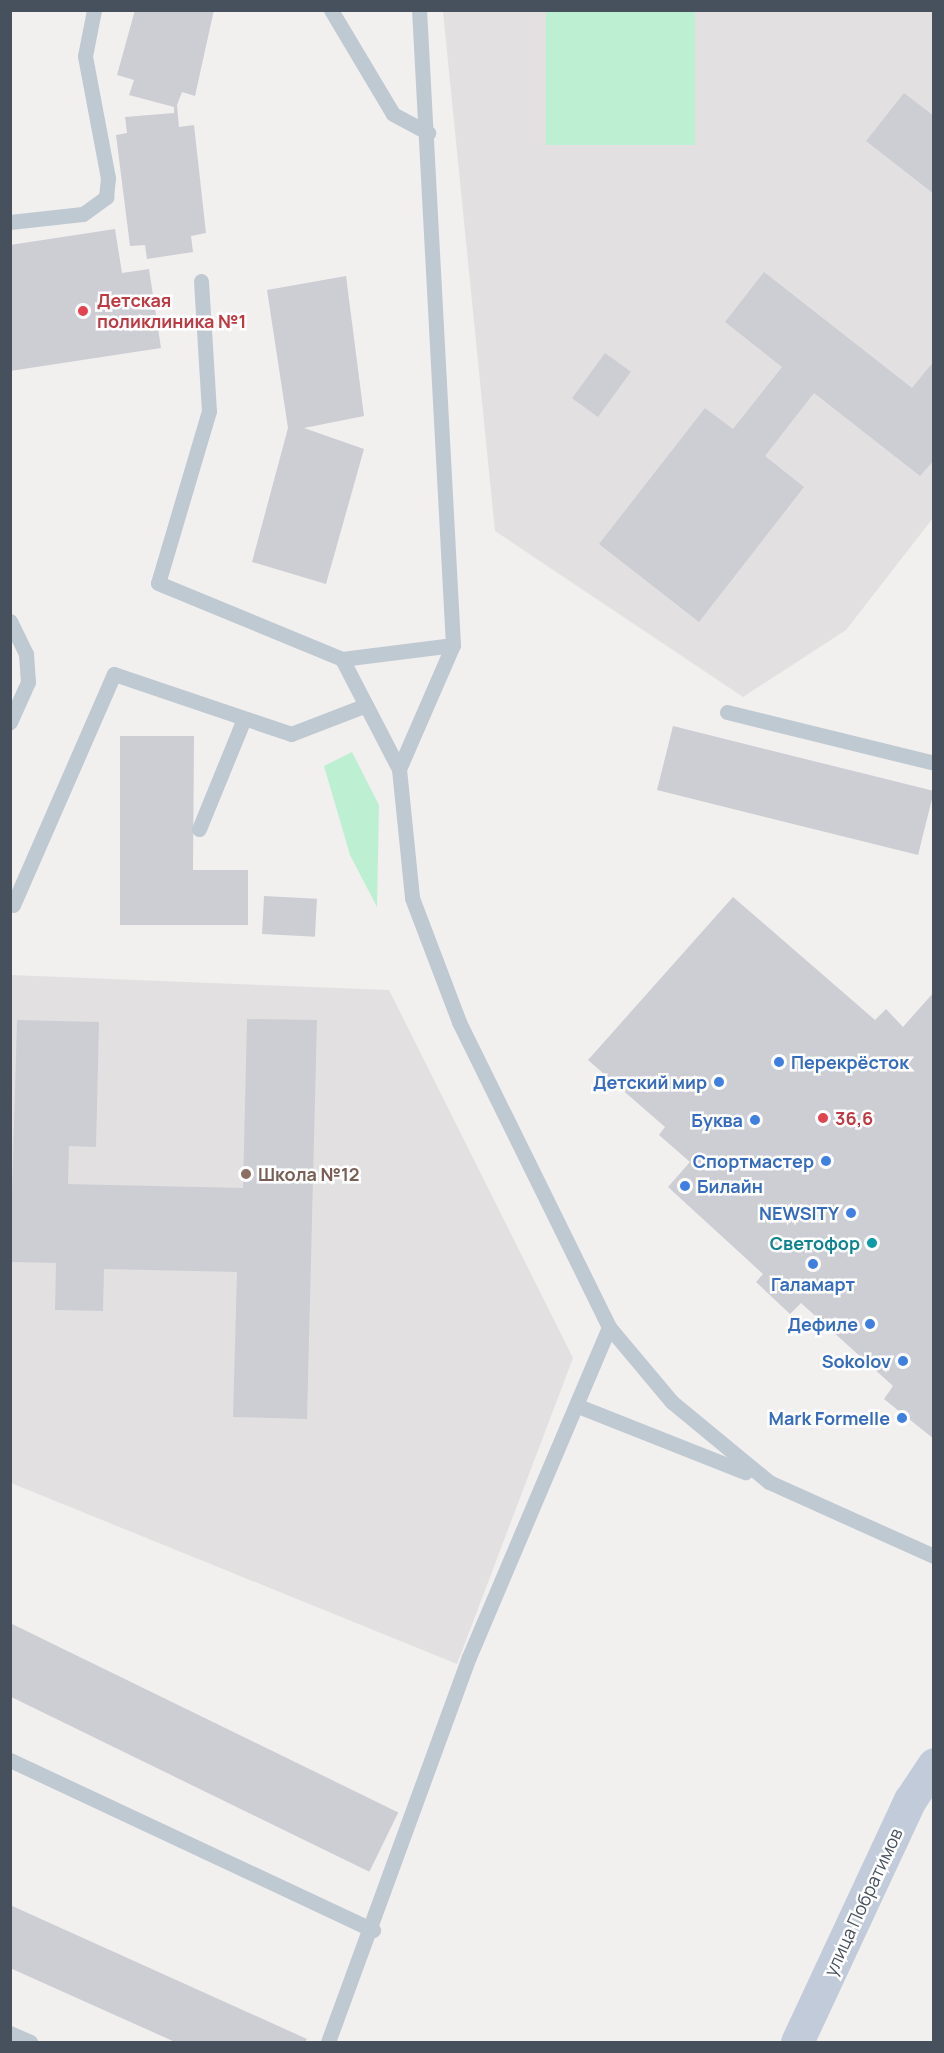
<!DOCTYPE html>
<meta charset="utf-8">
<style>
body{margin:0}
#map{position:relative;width:944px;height:2053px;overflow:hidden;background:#f2efef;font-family:Manrope,sans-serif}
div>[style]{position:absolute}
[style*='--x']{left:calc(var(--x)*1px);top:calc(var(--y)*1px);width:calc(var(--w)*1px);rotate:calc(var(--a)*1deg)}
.education>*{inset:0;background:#e3e0e1}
.green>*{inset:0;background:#bdf0d3;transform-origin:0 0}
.building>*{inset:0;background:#ccced4;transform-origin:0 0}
.lane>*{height:15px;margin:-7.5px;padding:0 7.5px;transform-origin:7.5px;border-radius:7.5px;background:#bfc9d2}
.secondary>*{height:33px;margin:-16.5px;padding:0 16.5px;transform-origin:16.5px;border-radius:16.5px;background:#c1cbd9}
.dots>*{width:16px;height:16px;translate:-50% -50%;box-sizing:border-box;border:3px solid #fff;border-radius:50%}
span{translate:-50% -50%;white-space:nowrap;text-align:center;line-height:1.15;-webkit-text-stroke:5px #fff;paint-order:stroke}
.health-label{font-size:18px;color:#be3a42;font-weight:700}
.left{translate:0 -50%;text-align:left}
.shop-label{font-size:18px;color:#366cbe;font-weight:700}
.right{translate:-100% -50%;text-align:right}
.education-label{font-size:18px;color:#785e54;font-weight:700}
.culture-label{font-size:18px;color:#0d838f;font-weight:700}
.street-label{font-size:18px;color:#47515d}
.frame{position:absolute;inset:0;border:12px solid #47515d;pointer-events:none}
</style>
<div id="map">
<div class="education">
<i style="clip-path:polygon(443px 11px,933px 11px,933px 518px,846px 630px,743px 697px,495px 531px)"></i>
<i style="clip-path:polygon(11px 975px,389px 990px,573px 1358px,457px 1664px,11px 1483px)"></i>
</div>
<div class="green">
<i style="left:546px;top:11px;width:149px;height:134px"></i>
<i style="clip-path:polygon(352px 752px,379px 805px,377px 907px,350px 855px,324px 766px)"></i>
</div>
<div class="building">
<i style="clip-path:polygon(135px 10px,214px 10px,195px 96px,182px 92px,177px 105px,179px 127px,194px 125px,206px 233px,191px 236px,193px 252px,147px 259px,145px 245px,130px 246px,116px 135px,127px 133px,125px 117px,174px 113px,174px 107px,129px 95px,134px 80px,117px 75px)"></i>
<i style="clip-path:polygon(904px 93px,934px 116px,934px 194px,866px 141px)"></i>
<i style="clip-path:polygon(115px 229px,122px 273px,149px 269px,161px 348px,10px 371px,10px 245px)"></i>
<i style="clip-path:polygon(764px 272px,912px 388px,934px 361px,934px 460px,920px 476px,814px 393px,765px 456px,804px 487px,699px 622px,599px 544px,705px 408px,733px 429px,782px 367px,725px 322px)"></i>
<i style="clip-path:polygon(346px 276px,364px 416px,304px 428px,364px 449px,326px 584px,252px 562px,288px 428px,267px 290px)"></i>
<i style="left:605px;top:353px;width:32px;height:56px;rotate:36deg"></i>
<i style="left:673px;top:726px;width:269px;height:66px;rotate:14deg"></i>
<i style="clip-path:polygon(120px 736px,194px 736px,193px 870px,248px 870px,248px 925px,120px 925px)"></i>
<i style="left:264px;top:896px;width:53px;height:38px;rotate:3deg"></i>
<i style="clip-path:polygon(733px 897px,875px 1020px,886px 1009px,903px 1027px,934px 992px,934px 1439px,884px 1399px,893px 1386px,801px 1303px,790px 1314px,756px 1282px,763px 1274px,668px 1187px,690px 1162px,659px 1135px,665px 1127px,588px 1060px)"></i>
<i style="clip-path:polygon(247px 1019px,317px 1020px,307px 1419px,233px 1417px,237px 1272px,104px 1269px,103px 1311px,55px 1310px,56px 1263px,10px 1262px,17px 1020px,99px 1022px,96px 1147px,69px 1146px,68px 1184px,243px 1188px)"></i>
<i style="left:10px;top:1623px;width:432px;height:66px;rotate:26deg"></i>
<i style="clip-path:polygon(10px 1905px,307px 2039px,305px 2042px,175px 2042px,10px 1968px)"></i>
</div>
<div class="lane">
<i style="--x:331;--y:10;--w:121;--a:59.2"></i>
<i style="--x:393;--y:114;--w:40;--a:28"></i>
<i style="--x:10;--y:222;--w:73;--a:-6.3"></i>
<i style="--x:83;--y:214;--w:29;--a:-36"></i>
<i style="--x:106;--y:197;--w:19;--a:-84"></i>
<i style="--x:108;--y:178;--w:124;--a:-100.7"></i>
<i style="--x:85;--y:56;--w:47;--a:-78.9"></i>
<i style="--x:201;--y:281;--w:130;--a:86.5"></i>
<i style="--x:209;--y:411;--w:179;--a:106.5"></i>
<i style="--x:158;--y:583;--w:199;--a:22.4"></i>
<i style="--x:342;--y:659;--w:112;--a:-7.2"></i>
<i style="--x:10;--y:621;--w:37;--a:64"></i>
<i style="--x:26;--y:654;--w:28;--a:86"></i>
<i style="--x:28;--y:682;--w:44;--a:114.2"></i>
<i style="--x:342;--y:659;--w:124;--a:62.6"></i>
<i style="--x:399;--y:769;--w:130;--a:84.2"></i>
<i style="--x:412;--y:898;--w:133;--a:69.2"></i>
<i style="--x:459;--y:1022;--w:340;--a:63.8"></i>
<i style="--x:609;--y:1327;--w:98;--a:50"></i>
<i style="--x:672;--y:1402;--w:126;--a:39.5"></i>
<i style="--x:769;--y:1482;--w:181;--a:24.2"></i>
<i style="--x:727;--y:712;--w:213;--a:13.8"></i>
<i style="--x:399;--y:769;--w:135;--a:-66.5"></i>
<i style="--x:453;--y:645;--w:636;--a:-93.06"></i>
<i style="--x:199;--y:829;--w:119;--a:-67.8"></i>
<i style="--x:13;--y:905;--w:252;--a:-66.4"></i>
<i style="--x:114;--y:674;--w:187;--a:18.7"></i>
<i style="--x:291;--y:734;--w:80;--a:-21.1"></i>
<i style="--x:578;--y:1406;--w:180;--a:21.6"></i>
<i style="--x:10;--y:1760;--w:401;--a:25.1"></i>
<i style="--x:10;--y:2033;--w:22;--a:24"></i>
<i style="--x:328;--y:2042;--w:410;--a:-69.9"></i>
<i style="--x:469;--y:1657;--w:358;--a:-67"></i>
</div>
<div class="secondary">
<i style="--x:797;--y:2042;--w:267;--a:-65"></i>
<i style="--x:910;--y:1800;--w:43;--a:-56.3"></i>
</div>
<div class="dots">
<i style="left:83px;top:311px;background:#e0444e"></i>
<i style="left:779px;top:1062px;background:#3f7fe0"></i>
<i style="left:719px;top:1082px;background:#3f7fe0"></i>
<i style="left:823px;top:1118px;background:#e0444e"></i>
<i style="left:755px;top:1120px;background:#3f7fe0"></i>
<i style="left:826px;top:1161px;background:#3f7fe0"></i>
<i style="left:246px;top:1174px;background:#8d6e63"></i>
<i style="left:685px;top:1186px;background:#3f7fe0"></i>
<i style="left:851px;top:1213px;background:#3f7fe0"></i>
<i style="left:872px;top:1243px;background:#0f9aa8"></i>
<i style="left:813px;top:1264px;background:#3f7fe0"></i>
<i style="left:870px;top:1324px;background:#3f7fe0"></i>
<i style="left:903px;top:1361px;background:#3f7fe0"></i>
<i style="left:902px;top:1418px;background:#3f7fe0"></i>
</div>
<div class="health-label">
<span class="left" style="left:97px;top:311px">Детская<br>поликлиника №1</span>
<span class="left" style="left:835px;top:1118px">36,6</span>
</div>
<div class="shop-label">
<span class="left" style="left:791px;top:1062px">Перекрёсток</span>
<span class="right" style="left:707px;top:1082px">Детский мир</span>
<span class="right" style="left:743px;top:1120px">Буква</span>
<span class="right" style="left:814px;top:1161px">Спортмастер</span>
<span class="left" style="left:697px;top:1186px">Билайн</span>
<span class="right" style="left:839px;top:1213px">NEWSITY</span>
<span style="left:813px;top:1284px">Галамарт</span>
<span class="right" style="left:858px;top:1324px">Дефиле</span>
<span class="right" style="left:891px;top:1361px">Sokolov</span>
<span class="right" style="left:890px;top:1418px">Mark Formelle</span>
</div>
<div class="education-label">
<span class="left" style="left:258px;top:1174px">Школа №12</span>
</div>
<div class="culture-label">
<span class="right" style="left:860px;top:1243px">Светофор</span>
</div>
<div class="street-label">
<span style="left:863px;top:1902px;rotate:-65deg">улица Побратимов</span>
</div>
<div class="frame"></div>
</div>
